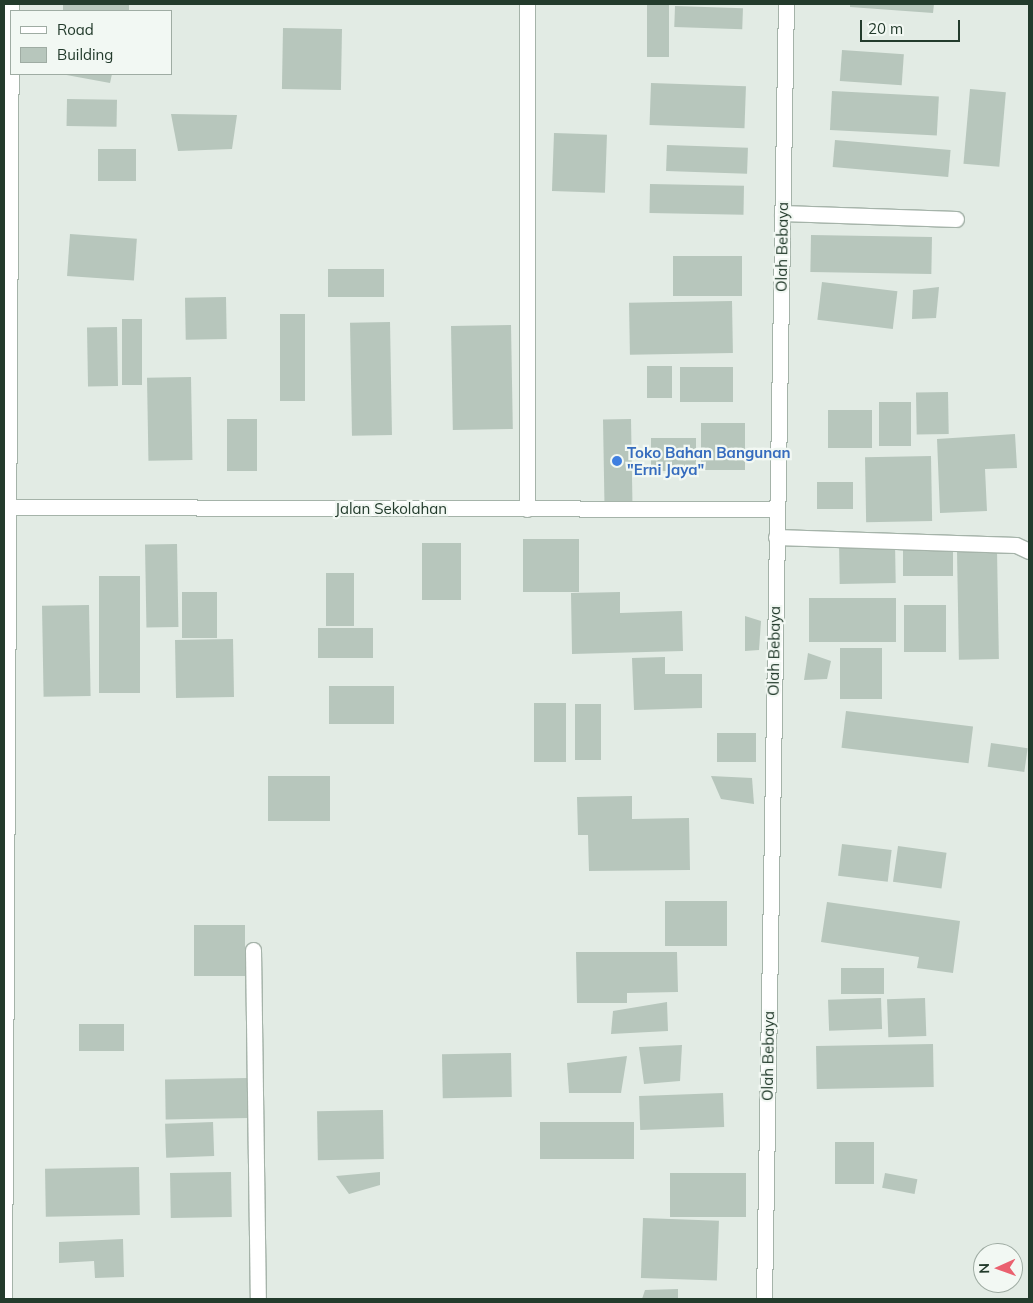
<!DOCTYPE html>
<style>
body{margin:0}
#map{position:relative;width:1033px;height:1303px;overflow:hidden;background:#e2ebe4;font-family:Mulish,sans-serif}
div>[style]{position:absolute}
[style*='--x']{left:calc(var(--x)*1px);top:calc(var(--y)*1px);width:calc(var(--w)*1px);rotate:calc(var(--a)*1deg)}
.building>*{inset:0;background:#b7c6bc;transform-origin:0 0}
.roads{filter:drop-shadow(1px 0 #a5b3a9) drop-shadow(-1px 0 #a5b3a9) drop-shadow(0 1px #a5b3a9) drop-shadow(0 -1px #a5b3a9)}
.street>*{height:15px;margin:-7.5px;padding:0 7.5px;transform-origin:7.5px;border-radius:7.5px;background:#fff}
.dots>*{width:14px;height:14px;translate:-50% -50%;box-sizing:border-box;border:2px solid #f2f8f3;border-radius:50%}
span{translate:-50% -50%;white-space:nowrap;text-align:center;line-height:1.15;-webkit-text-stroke:4.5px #f2f8f3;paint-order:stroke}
.street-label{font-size:15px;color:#233b2c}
.shop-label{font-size:15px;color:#366cbe;font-weight:700}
.left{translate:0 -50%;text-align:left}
.frame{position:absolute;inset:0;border:5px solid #233b2c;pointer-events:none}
.legend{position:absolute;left:10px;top:10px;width:162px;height:65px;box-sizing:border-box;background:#f2f8f3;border:1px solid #9faca3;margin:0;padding:6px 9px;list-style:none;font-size:15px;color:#233b2c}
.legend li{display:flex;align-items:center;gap:10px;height:25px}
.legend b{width:25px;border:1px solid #9faca3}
.north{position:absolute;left:973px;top:1243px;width:50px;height:50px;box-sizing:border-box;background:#f2f8f3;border:1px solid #9faca3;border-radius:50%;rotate:268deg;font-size:14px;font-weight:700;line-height:20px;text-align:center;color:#233b2c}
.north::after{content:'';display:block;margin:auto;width:18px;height:22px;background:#ea616f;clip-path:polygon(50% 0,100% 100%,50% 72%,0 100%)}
.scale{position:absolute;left:860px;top:20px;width:100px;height:22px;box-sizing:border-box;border:2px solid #233b2c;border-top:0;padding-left:6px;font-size:15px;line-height:18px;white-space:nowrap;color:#233b2c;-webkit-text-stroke:4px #f2f8f3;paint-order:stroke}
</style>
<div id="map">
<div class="building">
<i style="left:63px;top:4px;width:66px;height:7px"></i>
<i style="left:647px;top:4px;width:22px;height:53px"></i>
<i style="clip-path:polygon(850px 4px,934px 4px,933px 13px,850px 7px)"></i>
<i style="left:675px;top:6px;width:68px;height:21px;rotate:2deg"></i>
<i style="left:283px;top:28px;width:59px;height:61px;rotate:1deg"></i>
<i style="left:842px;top:50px;width:62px;height:31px;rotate:4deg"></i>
<i style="clip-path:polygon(61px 74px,112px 74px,110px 83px)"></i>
<i style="left:651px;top:83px;width:95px;height:42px;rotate:2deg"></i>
<i style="left:970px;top:89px;width:36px;height:75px;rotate:5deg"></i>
<i style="left:832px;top:91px;width:107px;height:39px;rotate:3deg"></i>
<i style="left:67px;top:99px;width:50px;height:27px;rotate:1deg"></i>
<i style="clip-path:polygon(171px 114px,237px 115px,232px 149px,178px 151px)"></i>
<i style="left:554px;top:133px;width:53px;height:58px;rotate:2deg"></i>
<i style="left:835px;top:140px;width:116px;height:27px;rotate:5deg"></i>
<i style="left:667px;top:145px;width:81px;height:26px;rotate:2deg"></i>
<i style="left:98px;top:149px;width:38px;height:32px"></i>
<i style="left:650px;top:184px;width:94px;height:29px;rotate:1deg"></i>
<i style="left:70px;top:234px;width:67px;height:42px;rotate:4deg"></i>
<i style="left:811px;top:235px;width:121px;height:37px;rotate:1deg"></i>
<i style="left:742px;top:256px;width:40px;height:69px;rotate:90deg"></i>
<i style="left:384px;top:269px;width:28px;height:56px;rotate:90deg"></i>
<i style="left:822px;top:282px;width:76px;height:38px;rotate:7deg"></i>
<i style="clip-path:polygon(939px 287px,936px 318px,912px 319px,913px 290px)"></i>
<i style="left:226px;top:297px;width:42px;height:41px;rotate:89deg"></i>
<i style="left:732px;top:301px;width:52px;height:103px;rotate:89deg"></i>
<i style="left:280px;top:314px;width:25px;height:87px"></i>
<i style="left:122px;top:319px;width:20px;height:66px"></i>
<i style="left:390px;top:322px;width:113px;height:40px;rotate:89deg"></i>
<i style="left:511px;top:325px;width:104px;height:60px;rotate:89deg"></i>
<i style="left:117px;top:327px;width:59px;height:30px;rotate:89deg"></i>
<i style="left:647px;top:366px;width:25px;height:32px"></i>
<i style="left:733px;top:367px;width:35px;height:53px;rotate:90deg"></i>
<i style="left:191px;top:377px;width:83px;height:44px;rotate:89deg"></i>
<i style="left:948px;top:392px;width:42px;height:32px;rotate:89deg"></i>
<i style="left:879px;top:402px;width:32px;height:44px"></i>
<i style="left:872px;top:410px;width:38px;height:44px;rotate:90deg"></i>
<i style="left:227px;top:419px;width:30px;height:52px"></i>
<i style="left:631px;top:419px;width:83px;height:28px;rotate:89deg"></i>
<i style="left:745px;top:423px;width:47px;height:44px;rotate:90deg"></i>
<i style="clip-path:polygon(1015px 434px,1017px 468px,985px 469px,987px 511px,940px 513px,937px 439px)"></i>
<i style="left:696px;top:438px;width:33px;height:45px;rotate:90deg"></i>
<i style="left:931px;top:456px;width:65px;height:66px;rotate:89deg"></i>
<i style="left:853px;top:482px;width:27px;height:36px;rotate:90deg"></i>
<i style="left:579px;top:539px;width:53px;height:56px;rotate:90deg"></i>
<i style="left:895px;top:542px;width:41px;height:56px;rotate:89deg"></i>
<i style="left:422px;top:543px;width:39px;height:57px"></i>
<i style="left:177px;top:544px;width:83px;height:32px;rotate:89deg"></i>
<i style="left:903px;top:546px;width:50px;height:30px"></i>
<i style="left:997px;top:550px;width:109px;height:40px;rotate:89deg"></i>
<i style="left:354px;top:573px;width:53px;height:28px;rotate:90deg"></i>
<i style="left:140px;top:576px;width:117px;height:41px;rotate:90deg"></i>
<i style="left:182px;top:592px;width:35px;height:46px"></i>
<i style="clip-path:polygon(620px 592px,620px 613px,682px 611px,683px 651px,572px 654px,571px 593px)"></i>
<i style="left:896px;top:598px;width:44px;height:87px;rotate:90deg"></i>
<i style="left:89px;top:605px;width:91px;height:47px;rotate:89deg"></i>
<i style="left:946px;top:605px;width:47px;height:42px;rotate:90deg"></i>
<i style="clip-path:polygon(745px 616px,761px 621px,759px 650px,745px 651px)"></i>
<i style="left:318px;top:628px;width:55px;height:30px"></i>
<i style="left:233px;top:639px;width:58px;height:58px;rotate:89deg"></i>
<i style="left:840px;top:648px;width:42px;height:51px"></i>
<i style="clip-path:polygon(808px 653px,831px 661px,827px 679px,804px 680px)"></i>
<i style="clip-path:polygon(665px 657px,665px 674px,702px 674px,702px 708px,634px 710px,632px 658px)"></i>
<i style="left:394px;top:686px;width:38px;height:65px;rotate:90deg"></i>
<i style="left:534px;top:703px;width:32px;height:59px"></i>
<i style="left:575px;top:704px;width:26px;height:56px"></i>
<i style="left:846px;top:711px;width:128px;height:37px;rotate:7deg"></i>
<i style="left:756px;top:733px;width:29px;height:39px;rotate:90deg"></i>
<i style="left:991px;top:743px;width:37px;height:24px;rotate:8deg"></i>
<i style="left:268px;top:776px;width:62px;height:45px"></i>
<i style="clip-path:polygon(711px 776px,752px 778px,754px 804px,721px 799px)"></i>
<i style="clip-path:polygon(632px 796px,632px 819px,689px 818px,690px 870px,589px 871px,588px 835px,578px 835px,577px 797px)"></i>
<i style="left:842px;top:844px;width:50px;height:32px;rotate:7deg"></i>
<i style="left:898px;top:846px;width:49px;height:36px;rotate:8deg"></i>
<i style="left:665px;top:901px;width:62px;height:45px"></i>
<i style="clip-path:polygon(827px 902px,960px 921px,953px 973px,917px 968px,919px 957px,821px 942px)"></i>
<i style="left:245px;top:925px;width:51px;height:51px;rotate:90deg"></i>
<i style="clip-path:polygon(576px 952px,677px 952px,678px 992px,627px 993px,627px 1003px,577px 1003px)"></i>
<i style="left:841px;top:968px;width:43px;height:26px"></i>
<i style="left:881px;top:998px;width:31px;height:53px;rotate:88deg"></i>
<i style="left:925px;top:998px;width:38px;height:38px;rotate:88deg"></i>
<i style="clip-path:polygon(667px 1002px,668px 1031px,611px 1034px,613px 1011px)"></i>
<i style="left:79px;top:1024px;width:45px;height:27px"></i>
<i style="left:933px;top:1044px;width:43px;height:117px;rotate:89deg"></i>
<i style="clip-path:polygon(682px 1045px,680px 1081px,644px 1084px,639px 1047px)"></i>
<i style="left:511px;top:1053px;width:44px;height:69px;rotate:89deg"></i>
<i style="clip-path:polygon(627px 1056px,621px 1093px,569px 1093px,567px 1063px)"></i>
<i style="left:248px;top:1078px;width:40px;height:83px;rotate:89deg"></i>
<i style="left:723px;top:1093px;width:34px;height:84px;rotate:88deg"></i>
<i style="left:383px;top:1110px;width:49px;height:66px;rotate:89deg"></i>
<i style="left:213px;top:1122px;width:34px;height:48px;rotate:88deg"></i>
<i style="left:634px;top:1122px;width:37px;height:94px;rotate:90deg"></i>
<i style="left:835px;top:1142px;width:39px;height:42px"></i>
<i style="left:139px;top:1167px;width:48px;height:94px;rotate:89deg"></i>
<i style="left:231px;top:1172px;width:45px;height:61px;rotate:89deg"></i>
<i style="clip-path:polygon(380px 1172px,380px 1185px,349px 1194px,336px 1176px)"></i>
<i style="left:670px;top:1173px;width:76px;height:44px"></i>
<i style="left:885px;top:1173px;width:33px;height:15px;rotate:11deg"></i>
<i style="left:643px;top:1218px;width:76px;height:60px;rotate:2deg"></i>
<i style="clip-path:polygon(123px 1239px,124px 1277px,95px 1278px,94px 1261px,59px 1263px,59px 1242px)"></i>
<i style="clip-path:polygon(678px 1289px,678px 1299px,642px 1299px,645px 1290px)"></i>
</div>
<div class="roads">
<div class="street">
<i style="--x:782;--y:213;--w:174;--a:2"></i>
<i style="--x:4;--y:507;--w:773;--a:0.15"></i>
<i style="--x:527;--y:509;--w:505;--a:-90"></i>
<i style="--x:776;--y:537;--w:240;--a:1.9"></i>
<i style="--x:1016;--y:545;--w:14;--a:25"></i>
<i style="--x:253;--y:950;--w:349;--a:89.2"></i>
<i style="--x:4;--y:1299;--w:1295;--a:-89.69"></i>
<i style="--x:764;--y:1299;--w:1295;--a:-89.03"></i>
</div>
</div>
<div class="dots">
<i style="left:617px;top:461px;background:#3f7fe0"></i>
</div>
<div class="street-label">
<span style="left:782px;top:247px;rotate:-89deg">Olah Bebaya</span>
<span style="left:391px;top:509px">Jalan Sekolahan</span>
<span style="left:774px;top:651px;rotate:-89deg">Olah Bebaya</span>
<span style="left:768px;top:1056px;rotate:-89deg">Olah Bebaya</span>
</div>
<div class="shop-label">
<span class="left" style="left:627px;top:461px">Toko Bahan Bangunan<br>"Erni Jaya"</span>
</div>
<div class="frame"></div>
<ul class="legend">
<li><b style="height:6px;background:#fff"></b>Road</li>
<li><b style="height:14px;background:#b7c6bc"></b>Building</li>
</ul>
<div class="north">N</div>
<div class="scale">20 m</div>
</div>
